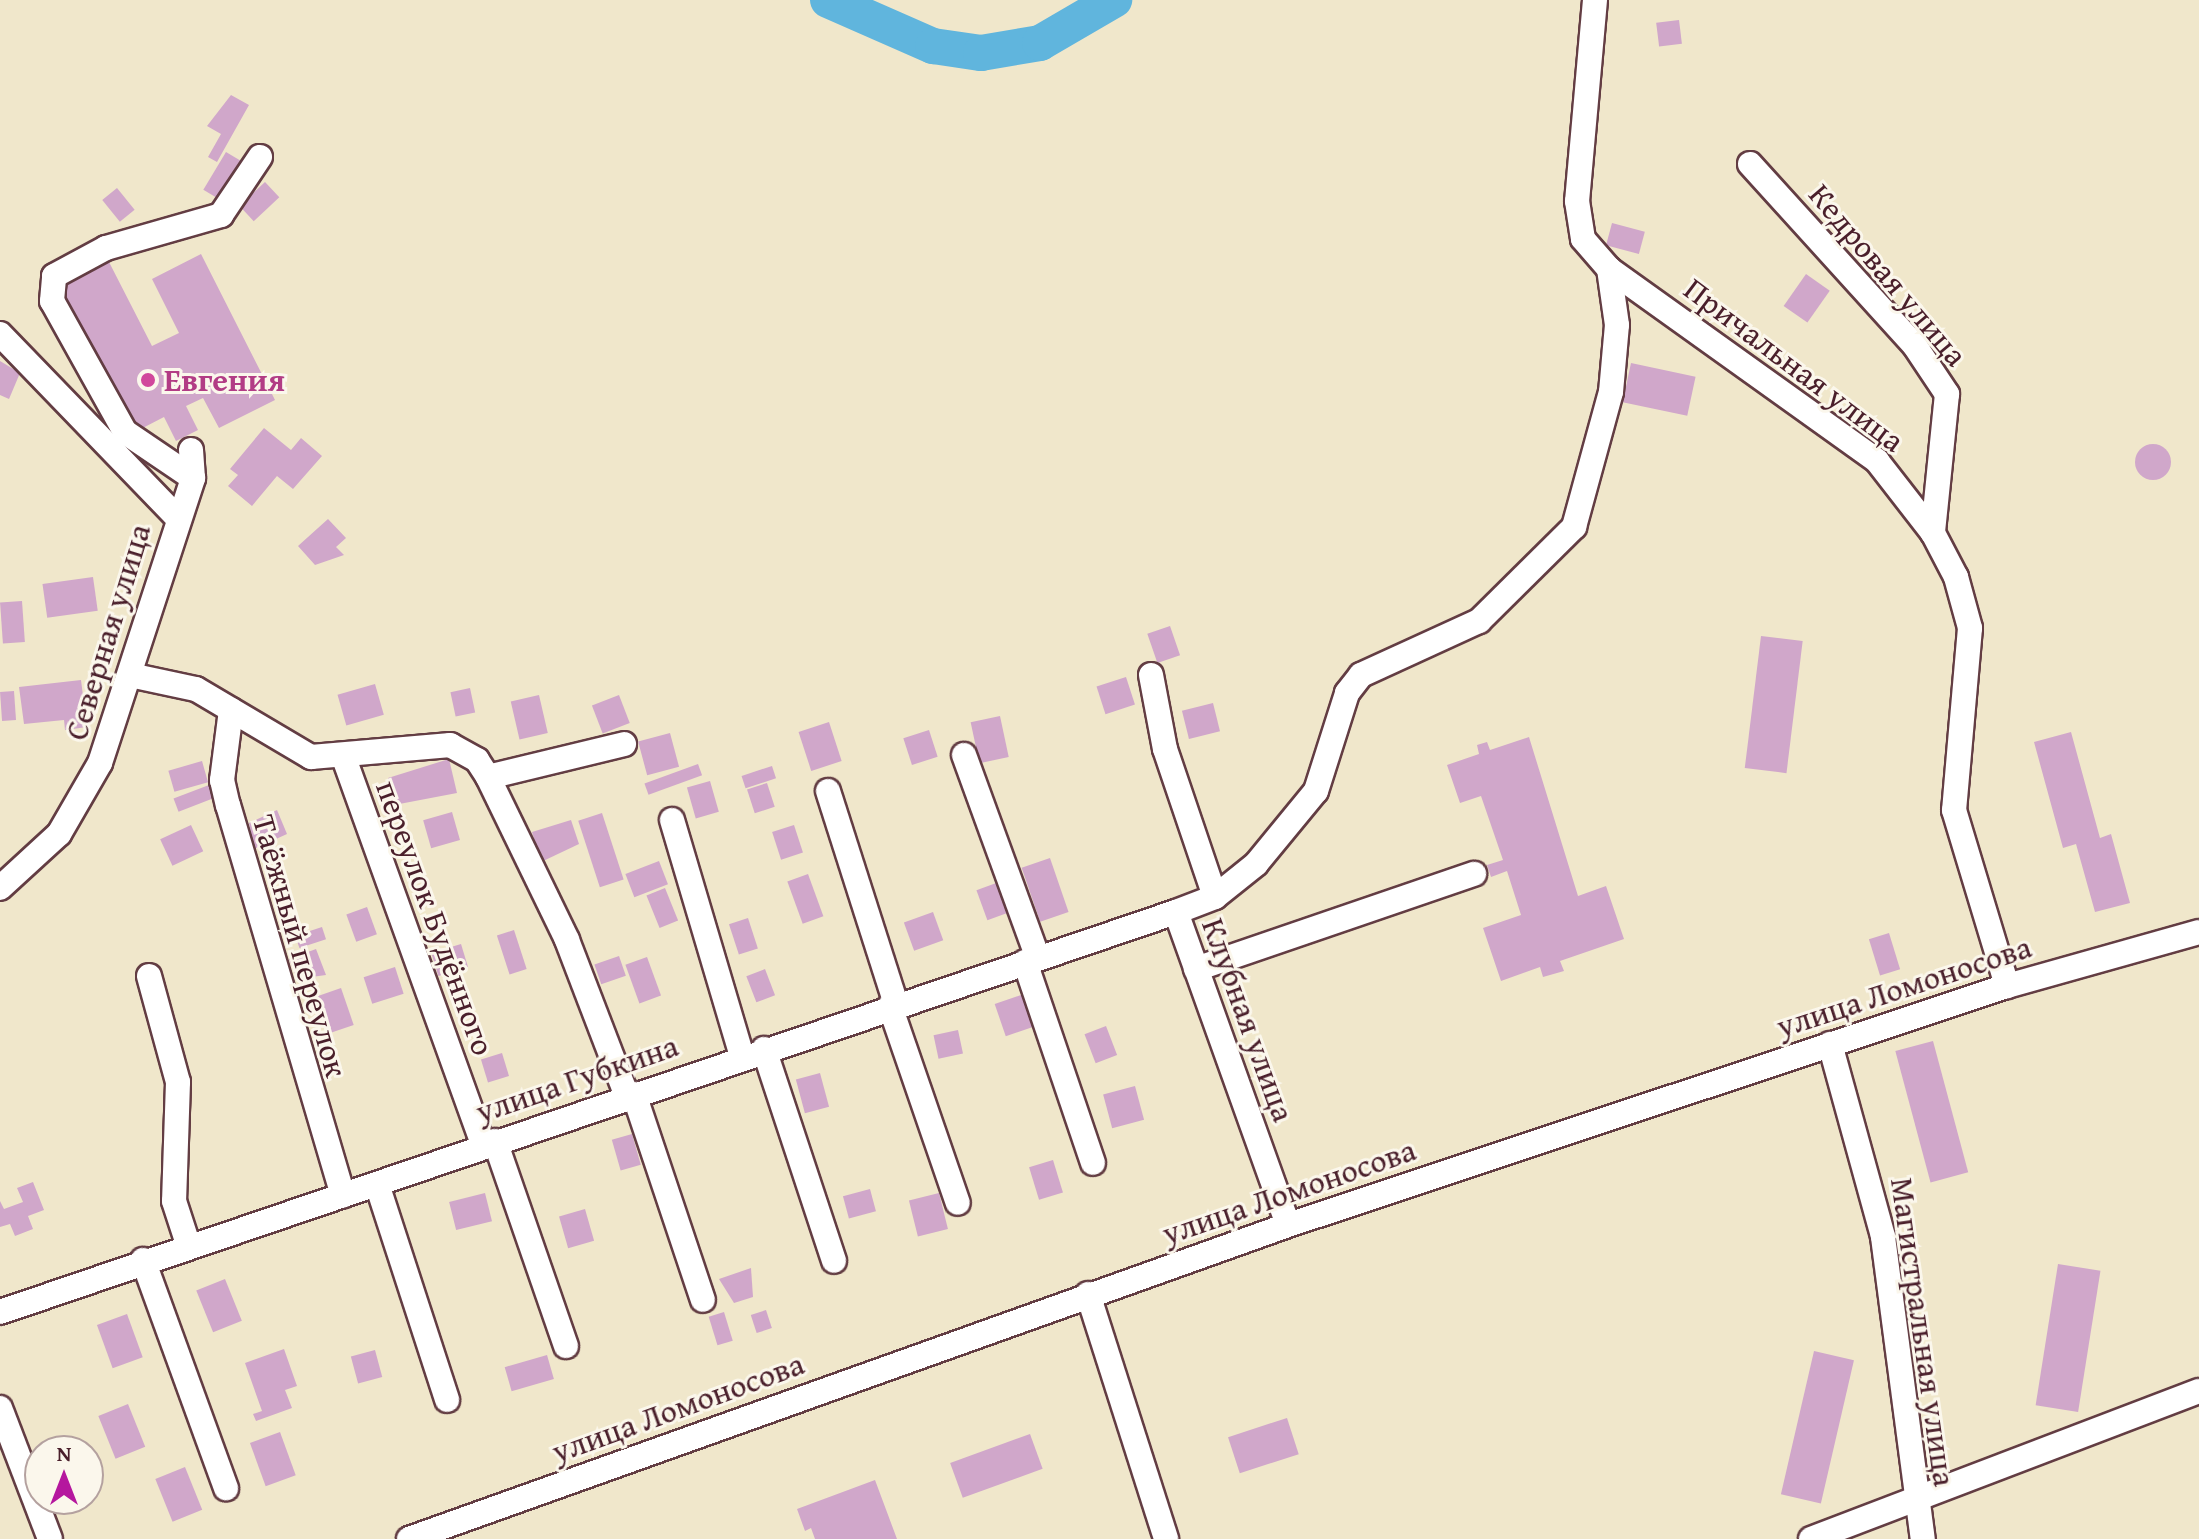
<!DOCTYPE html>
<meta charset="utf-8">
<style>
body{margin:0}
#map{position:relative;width:2199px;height:1539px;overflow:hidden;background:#f0e7cb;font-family:"Gentium Book Plus",serif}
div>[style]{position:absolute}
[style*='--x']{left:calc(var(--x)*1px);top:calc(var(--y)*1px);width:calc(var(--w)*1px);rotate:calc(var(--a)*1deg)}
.river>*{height:36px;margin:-18px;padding:0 18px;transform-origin:18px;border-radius:18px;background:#60b5dd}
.building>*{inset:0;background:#d0a7ca;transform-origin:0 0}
.round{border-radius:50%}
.roads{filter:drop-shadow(2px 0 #633d43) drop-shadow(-2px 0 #633d43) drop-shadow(0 2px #633d43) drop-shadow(0 -2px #633d43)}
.minor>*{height:24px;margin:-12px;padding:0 12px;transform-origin:12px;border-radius:12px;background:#fff}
.dots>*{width:22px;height:22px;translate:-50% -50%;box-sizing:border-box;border:4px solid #fbf7ec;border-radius:50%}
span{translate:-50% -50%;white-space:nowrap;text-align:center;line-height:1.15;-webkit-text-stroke:6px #fbf7ec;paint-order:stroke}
.street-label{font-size:32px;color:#4a1f2b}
.hotel-label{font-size:32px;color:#b23c85;font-weight:700}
.left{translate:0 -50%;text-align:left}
.north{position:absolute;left:24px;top:1435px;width:80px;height:80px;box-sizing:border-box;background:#fbf7ec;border:2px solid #b4a19f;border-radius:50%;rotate:0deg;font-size:22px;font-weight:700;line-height:32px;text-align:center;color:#4a1f2b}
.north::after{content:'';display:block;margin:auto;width:28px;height:36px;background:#b5179e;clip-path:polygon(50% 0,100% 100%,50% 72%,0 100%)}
</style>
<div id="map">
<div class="river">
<i style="--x:828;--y:0;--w:115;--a:23.7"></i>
<i style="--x:933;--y:46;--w:49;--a:8.3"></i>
<i style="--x:981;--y:53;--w:60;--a:-9.6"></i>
<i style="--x:1040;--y:43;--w:86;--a:-30.2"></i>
</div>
<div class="building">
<i style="left:1679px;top:20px;width:24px;height:23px;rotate:83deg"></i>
<i style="clip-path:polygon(231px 95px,249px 105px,217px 162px,208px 157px,221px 134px,207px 126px)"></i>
<i style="left:226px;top:152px;width:21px;height:44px;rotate:31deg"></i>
<i style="left:265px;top:182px;width:21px;height:35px;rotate:47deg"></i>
<i style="left:117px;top:188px;width:28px;height:19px;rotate:51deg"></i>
<i style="left:1612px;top:223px;width:34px;height:23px;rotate:15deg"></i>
<i style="clip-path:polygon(201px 254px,275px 400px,219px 428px,203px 398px,186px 406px,198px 430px,176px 441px,164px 417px,133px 433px,59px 287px,109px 262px,152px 346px,179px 333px,152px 279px)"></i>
<i style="left:1806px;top:274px;width:29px;height:39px;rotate:35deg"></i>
<i style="clip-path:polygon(0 361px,20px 373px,9px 399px,0 395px)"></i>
<i style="left:1631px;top:363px;width:66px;height:40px;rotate:12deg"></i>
<i style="clip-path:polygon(264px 428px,291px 450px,301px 438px,322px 456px,293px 489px,277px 476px,252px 506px,228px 486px,238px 475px,230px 469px)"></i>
<i class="round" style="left:2135px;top:444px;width:36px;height:36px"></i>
<i style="clip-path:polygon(328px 519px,346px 538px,336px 547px,344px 555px,315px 565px,298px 546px)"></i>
<i style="left:93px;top:577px;width:34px;height:51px;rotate:82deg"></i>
<i style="left:22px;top:601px;width:41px;height:22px;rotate:86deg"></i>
<i style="left:1170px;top:626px;width:31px;height:24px;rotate:71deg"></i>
<i style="left:1761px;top:636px;width:42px;height:133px;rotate:7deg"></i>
<i style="left:1126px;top:677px;width:29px;height:31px;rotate:72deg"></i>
<i style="clip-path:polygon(81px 680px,87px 727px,65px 730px,64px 720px,24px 724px,19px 687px)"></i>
<i style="left:375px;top:684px;width:32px;height:39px;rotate:74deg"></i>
<i style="left:470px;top:688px;width:25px;height:20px;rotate:78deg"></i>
<i style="left:14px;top:691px;width:29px;height:14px;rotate:86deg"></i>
<i style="left:539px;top:695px;width:39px;height:29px;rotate:77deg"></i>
<i style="left:619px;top:695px;width:30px;height:29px;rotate:69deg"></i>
<i style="left:1213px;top:703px;width:29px;height:32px;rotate:76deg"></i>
<i style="left:1000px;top:716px;width:42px;height:30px;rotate:78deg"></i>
<i style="left:829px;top:722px;width:41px;height:32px;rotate:72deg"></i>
<i style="left:929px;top:730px;width:28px;height:27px;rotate:72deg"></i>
<i style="clip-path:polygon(2071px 732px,2100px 838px,2111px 834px,2130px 903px,2095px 912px,2076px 844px,2063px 848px,2034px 742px)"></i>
<i style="left:670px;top:733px;width:35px;height:33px;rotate:75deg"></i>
<i style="clip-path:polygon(1529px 737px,1578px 896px,1606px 886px,1624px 939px,1560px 961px,1564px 971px,1543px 977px,1540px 967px,1501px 981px,1483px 928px,1521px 915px,1507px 871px,1491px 877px,1487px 865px,1503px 860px,1481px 796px,1460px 803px,1447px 765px,1479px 754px,1477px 745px,1487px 742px,1490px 750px)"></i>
<i style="clip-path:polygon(449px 759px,457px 793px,394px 805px,388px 778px)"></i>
<i style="left:202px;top:761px;width:22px;height:35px;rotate:74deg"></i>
<i style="left:698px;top:764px;width:12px;height:57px;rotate:70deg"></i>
<i style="left:772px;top:766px;width:13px;height:32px;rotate:72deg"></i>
<i style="left:710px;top:781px;width:32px;height:24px;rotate:74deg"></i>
<i style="left:767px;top:783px;width:25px;height:21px;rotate:72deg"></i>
<i style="left:209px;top:785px;width:14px;height:38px;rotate:69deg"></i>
<i style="clip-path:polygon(277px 810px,287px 834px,254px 849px,249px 823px)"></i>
<i style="left:452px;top:812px;width:29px;height:30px;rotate:74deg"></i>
<i style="left:602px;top:813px;width:70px;height:25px;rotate:72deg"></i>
<i style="clip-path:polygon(571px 820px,579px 844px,541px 862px,532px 832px)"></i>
<i style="left:191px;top:825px;width:29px;height:34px;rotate:65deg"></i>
<i style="left:794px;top:825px;width:29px;height:23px;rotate:72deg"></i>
<i style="left:1050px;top:858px;width:57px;height:30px;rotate:71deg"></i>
<i style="left:659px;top:861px;width:25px;height:36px;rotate:69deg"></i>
<i style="left:808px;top:874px;width:45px;height:22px;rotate:70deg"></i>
<i style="left:999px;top:882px;width:32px;height:24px;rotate:70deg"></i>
<i style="left:665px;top:888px;width:35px;height:20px;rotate:68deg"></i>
<i style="left:367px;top:907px;width:29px;height:22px;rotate:70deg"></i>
<i style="left:933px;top:912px;width:30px;height:31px;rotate:70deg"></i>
<i style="left:748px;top:918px;width:32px;height:20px;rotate:72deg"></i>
<i style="left:322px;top:927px;width:13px;height:28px;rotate:72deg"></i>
<i style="left:514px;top:930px;width:41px;height:18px;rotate:72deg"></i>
<i style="left:1889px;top:933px;width:38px;height:21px;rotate:73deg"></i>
<i style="left:461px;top:944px;width:24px;height:31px;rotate:73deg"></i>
<i style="clip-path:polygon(316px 949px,326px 975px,297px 979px,289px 959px)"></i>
<i style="left:619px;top:956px;width:21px;height:26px;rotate:71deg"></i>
<i style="left:647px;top:957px;width:41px;height:23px;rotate:70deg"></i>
<i style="left:395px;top:967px;width:28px;height:33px;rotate:72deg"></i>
<i style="left:765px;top:969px;width:28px;height:20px;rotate:69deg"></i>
<i style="left:341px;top:988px;width:39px;height:25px;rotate:71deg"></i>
<i style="left:1024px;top:994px;width:34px;height:31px;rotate:71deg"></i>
<i style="left:1106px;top:1026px;width:31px;height:23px;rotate:69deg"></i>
<i style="left:958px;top:1030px;width:24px;height:25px;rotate:78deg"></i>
<i style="left:1933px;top:1041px;width:136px;height:39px;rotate:75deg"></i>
<i style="left:502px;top:1053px;width:24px;height:22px;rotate:73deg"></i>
<i style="left:820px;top:1073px;width:35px;height:25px;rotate:75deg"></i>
<i style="left:1135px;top:1086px;width:35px;height:33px;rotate:75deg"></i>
<i style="left:632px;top:1134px;width:32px;height:21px;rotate:74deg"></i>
<i style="left:1053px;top:1160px;width:34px;height:25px;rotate:73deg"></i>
<i style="clip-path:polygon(33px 1182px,44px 1210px,28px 1216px,33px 1229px,15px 1236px,10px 1224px,0 1227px,0 1201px,4px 1209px,23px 1202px,17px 1188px)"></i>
<i style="left:870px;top:1189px;width:23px;height:28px;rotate:75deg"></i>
<i style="left:485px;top:1193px;width:29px;height:37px;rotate:76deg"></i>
<i style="left:939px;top:1193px;width:37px;height:31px;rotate:76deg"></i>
<i style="left:585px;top:1209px;width:33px;height:27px;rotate:74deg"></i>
<i style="left:2058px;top:1264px;width:43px;height:143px;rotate:9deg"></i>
<i style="clip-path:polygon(751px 1268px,753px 1297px,734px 1303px,719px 1279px)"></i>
<i style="left:225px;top:1279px;width:45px;height:31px;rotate:68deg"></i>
<i style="left:766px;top:1310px;width:19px;height:16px;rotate:72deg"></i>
<i style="left:724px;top:1312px;width:30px;height:16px;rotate:73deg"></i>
<i style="left:127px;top:1314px;width:46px;height:32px;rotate:70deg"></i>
<i style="clip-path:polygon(284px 1349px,297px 1386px,285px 1390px,292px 1408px,256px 1421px,253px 1414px,262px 1411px,245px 1363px)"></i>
<i style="left:375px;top:1350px;width:28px;height:25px;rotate:75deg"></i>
<i style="left:1814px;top:1351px;width:41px;height:147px;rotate:13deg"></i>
<i style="left:547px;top:1355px;width:25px;height:44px;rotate:74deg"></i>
<i style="left:128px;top:1404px;width:46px;height:32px;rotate:68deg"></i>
<i style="left:1287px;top:1418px;width:38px;height:62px;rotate:72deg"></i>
<i style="left:280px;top:1432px;width:46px;height:32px;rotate:70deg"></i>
<i style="left:1030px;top:1434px;width:37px;height:85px;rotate:70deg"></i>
<i style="left:185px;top:1467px;width:46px;height:32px;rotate:68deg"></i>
<i style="clip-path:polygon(875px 1480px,897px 1539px,815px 1539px,811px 1528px,805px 1531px,797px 1509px)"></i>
</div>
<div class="roads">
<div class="minor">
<i style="--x:1595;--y:0;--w:202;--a:95.1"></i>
<i style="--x:1577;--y:201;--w:38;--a:81"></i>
<i style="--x:1583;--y:239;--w:40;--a:49"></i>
<i style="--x:1609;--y:269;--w:330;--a:35.6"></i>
<i style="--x:1877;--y:461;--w:91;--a:52.1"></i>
<i style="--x:1933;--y:533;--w:50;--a:62.4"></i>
<i style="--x:1956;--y:577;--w:53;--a:74.6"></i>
<i style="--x:1970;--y:628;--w:183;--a:95"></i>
<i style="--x:1954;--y:810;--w:184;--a:73.2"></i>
<i style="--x:1750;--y:164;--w:246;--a:47.8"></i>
<i style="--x:1915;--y:346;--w:58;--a:56.3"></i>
<i style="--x:1947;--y:394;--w:140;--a:95.8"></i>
<i style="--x:0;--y:334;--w:255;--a:46"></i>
<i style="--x:191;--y:450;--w:28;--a:86"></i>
<i style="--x:130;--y:675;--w:67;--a:12"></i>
<i style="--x:196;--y:689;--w:134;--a:30.6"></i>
<i style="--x:311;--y:757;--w:140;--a:-4.9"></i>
<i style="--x:450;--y:745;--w:31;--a:29"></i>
<i style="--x:477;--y:760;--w:20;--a:57"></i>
<i style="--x:488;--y:777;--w:140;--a:-13.6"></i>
<i style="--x:1151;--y:675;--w:75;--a:79.3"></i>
<i style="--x:1165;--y:749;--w:156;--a:71.3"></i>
<i style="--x:1215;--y:897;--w:42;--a:159"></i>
<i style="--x:1176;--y:912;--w:332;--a:70.3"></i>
<i style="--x:231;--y:710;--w:71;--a:97.3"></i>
<i style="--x:222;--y:780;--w:26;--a:77"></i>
<i style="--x:228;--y:805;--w:407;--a:73.6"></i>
<i style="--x:964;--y:755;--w:216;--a:70"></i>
<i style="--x:344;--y:758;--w:411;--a:70.2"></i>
<i style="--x:488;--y:777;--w:181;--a:64.1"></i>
<i style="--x:567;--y:940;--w:167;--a:69"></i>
<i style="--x:828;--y:791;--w:224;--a:72.3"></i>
<i style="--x:672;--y:820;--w:246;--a:73.5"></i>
<i style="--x:0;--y:888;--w:80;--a:-42.5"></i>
<i style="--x:59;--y:834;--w:82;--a:-60"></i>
<i style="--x:100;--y:763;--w:300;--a:-71.9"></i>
<i style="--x:193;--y:478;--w:82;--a:-145.9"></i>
<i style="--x:125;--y:432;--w:150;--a:-119.1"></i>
<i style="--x:52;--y:301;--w:25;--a:-85"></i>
<i style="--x:54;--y:276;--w:59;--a:-28.3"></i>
<i style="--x:106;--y:248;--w:120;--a:-16"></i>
<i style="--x:221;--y:215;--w:70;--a:-56.1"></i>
<i style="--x:1215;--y:897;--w:53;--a:-38.8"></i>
<i style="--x:1256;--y:864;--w:94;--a:-50.6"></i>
<i style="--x:1316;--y:791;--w:103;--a:-72.4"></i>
<i style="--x:1347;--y:693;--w:23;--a:-52"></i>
<i style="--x:1361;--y:675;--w:130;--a:-24.6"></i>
<i style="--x:1479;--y:621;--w:134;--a:-44.7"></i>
<i style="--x:1574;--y:527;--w:140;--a:-74.7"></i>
<i style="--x:1611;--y:392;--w:67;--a:-84.9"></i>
<i style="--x:1617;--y:325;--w:57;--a:-98.1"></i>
<i style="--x:1025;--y:962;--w:212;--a:71.3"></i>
<i style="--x:1196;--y:969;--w:294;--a:-18.9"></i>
<i style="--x:149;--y:976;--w:110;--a:74.7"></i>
<i style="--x:178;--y:1082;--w:119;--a:91.9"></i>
<i style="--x:174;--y:1201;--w:45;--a:72"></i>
<i style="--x:890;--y:1006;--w:208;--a:71"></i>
<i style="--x:1830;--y:1044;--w:200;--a:74.6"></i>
<i style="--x:1883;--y:1237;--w:305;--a:82.5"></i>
<i style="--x:764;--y:1049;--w:223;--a:71.7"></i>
<i style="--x:634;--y:1094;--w:217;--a:71.5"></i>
<i style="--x:495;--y:1141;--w:217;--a:70.9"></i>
<i style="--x:377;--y:1184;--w:227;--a:72"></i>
<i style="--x:143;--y:1260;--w:243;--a:70"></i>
<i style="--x:1088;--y:1294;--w:257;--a:72.3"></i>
<i style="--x:0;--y:1312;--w:1242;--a:-18.79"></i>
<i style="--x:0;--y:1408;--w:140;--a:69.1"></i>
<i style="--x:409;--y:1539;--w:933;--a:-19.66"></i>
<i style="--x:1288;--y:1225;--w:758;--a:-18.39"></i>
<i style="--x:2007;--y:986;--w:199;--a:-15.7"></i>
<i style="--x:1811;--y:1539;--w:415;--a:-20.9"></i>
</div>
</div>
<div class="dots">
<i style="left:148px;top:380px;background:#d1479c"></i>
</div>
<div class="street-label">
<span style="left:1888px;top:275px;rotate:50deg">Кедровая улица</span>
<span style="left:1794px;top:365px;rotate:37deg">Причальная улица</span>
<span style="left:108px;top:632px;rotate:-73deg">Северная улица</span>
<span style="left:435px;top:918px;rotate:70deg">переулок Будённого</span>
<span style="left:300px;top:946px;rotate:74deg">Таёжный переулок</span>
<span style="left:1904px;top:987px;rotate:-18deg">улица Ломоносова</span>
<span style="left:1248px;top:1020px;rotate:70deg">Клубная улица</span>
<span style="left:577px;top:1079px;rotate:-19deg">улица Губкина</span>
<span style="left:1289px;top:1192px;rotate:-19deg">улица Ломоносова</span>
<span style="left:1923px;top:1332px;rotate:82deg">Магистральная улица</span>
<span style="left:678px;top:1408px;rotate:-20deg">улица Ломоносова</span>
</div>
<div class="hotel-label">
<span class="left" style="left:164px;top:380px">Евгения</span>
</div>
<div class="north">N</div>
</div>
